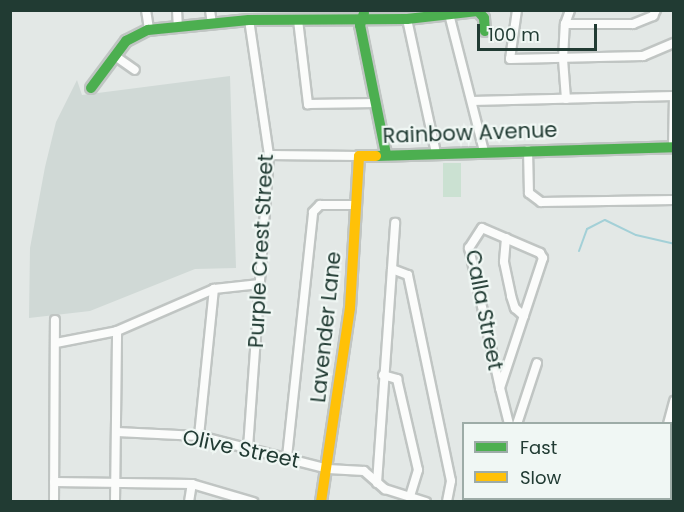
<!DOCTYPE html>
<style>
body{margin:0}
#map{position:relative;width:684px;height:512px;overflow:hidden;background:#e3e8e6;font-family:Poppins,sans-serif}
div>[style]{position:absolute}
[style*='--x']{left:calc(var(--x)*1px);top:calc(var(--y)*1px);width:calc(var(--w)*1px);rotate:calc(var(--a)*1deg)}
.built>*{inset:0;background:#d0d9d6}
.green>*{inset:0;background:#cbe1d2;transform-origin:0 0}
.stream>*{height:2px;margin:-1px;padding:0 1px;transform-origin:1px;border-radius:1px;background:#a3d0d7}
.roads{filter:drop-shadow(2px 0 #c0c5c3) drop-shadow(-2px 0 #c0c5c3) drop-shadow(0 2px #c0c5c3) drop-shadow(0 -2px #c0c5c3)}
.street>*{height:8px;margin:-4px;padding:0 4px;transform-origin:4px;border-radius:4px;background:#fbfcfb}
.fast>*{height:10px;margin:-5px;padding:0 5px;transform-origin:5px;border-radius:5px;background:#4caf50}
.slow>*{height:10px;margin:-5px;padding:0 5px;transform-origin:5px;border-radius:5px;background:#ffc107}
span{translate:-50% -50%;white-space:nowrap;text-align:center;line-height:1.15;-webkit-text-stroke:4.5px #f0f7f4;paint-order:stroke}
.street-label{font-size:21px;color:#213b33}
.frame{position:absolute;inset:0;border:12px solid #213b33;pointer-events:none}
.legend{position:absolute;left:462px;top:422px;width:210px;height:78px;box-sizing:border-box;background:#f0f7f4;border:2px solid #9daca7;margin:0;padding:8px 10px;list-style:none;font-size:18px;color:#213b33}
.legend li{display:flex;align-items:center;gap:12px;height:30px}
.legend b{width:30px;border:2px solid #9daca7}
.scale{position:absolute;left:477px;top:24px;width:120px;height:27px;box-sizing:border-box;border:3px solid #213b33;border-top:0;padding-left:8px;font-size:18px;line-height:21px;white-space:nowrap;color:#213b33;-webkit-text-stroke:4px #f0f7f4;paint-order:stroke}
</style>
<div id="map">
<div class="built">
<i style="clip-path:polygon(230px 76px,236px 268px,195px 269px,90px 311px,29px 318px,30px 248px,45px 167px,56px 122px,77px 80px,82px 95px)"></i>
</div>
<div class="green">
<i style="left:443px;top:163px;width:18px;height:34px"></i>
</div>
<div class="stream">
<i style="--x:579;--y:251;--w:23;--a:-70"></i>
<i style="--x:587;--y:229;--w:20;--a:-27"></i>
<i style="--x:605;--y:220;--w:34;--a:26"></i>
<i style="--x:636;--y:235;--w:39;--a:13"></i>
</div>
<div class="roads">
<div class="street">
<i style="--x:146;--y:10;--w:20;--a:81"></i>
<i style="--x:177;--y:10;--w:17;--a:87"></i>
<i style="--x:210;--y:10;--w:14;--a:82"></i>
<i style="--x:517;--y:10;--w:49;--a:98.1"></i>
<i style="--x:510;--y:59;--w:133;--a:-1.3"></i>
<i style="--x:643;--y:56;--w:34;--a:-23"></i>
<i style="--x:449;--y:14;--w:141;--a:75.7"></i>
<i style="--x:407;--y:19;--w:137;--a:77.8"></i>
<i style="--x:298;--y:20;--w:85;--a:83.2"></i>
<i style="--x:308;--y:104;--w:68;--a:-0.8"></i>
<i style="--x:565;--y:24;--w:68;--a:0"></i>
<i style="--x:633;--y:24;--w:22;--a:-22"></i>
<i style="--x:653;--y:16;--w:7;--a:-63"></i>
<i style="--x:115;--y:56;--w:24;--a:35"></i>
<i style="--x:566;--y:99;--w:40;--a:-94.3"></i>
<i style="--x:563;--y:59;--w:35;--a:-87"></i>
<i style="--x:565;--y:24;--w:15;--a:-70"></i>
<i style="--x:472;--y:101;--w:202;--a:-1.4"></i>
<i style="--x:674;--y:96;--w:52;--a:91.1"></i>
<i style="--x:528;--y:150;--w:43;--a:88.7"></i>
<i style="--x:529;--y:193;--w:15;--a:37"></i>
<i style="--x:541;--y:202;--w:133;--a:-0.9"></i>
<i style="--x:269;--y:155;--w:90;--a:0.6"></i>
<i style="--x:506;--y:238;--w:24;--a:95"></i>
<i style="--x:504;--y:262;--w:35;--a:78"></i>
<i style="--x:511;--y:296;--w:13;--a:72"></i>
<i style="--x:515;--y:308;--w:12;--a:42"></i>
<i style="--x:392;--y:269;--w:17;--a:21"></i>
<i style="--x:408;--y:275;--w:210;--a:78.2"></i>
<i style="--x:451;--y:481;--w:21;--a:101"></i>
<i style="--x:56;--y:343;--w:62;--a:-11.1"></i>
<i style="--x:117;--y:331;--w:106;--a:-23.4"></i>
<i style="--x:214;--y:289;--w:46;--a:-6.2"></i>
<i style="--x:383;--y:375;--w:15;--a:16"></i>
<i style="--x:397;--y:379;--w:93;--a:77"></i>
<i style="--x:418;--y:470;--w:27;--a:107"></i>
<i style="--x:500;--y:388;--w:137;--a:-71.7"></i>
<i style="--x:543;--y:258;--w:6;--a:-121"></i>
<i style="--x:540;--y:253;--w:63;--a:-156.7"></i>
<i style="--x:482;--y:228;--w:24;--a:123"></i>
<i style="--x:469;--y:248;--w:143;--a:77.5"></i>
<i style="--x:500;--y:388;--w:37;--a:76"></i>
<i style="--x:517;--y:424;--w:64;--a:-71.8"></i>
<i style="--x:668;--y:424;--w:24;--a:-75"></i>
<i style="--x:117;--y:432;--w:82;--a:2.8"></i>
<i style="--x:199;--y:436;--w:133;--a:14.3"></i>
<i style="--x:328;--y:469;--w:36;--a:3"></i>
<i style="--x:364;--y:471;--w:28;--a:41"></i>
<i style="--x:385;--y:489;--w:43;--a:17.6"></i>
<i style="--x:199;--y:436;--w:148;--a:-84.2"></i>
<i style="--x:248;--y:448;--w:294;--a:-85.9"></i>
<i style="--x:269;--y:155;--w:136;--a:-98.4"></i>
<i style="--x:670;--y:449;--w:4;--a:14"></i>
<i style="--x:287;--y:457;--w:246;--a:-83.9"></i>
<i style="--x:313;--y:212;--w:10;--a:-45"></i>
<i style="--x:320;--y:205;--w:37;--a:0"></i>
<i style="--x:54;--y:482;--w:138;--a:0.8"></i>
<i style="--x:192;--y:484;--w:64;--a:16.4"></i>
<i style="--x:377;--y:483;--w:261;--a:-86"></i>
<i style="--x:670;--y:491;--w:7;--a:-56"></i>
<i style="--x:54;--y:502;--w:182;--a:-89.7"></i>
<i style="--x:115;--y:502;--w:171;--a:-89.3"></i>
<i style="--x:189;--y:502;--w:18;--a:-81"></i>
<i style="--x:491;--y:502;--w:4;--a:-76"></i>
<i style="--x:666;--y:502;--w:4;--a:-76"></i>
</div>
<div class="fast">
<i style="--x:364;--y:13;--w:13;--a:108"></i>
<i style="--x:360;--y:25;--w:132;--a:78.6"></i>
<i style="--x:91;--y:88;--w:59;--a:-53.3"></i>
<i style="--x:126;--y:41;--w:25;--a:-27"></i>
<i style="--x:148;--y:30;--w:101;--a:-5.7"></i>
<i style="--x:249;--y:20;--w:158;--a:-0.4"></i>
<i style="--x:407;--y:19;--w:71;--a:-6.4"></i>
<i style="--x:478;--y:11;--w:9;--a:49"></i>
<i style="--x:484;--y:18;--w:13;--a:86"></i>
<i style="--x:376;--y:156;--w:298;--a:-1.7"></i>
</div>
<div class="slow">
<i style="--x:321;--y:502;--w:196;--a:-81.5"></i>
<i style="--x:350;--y:308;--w:152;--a:-86.6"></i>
<i style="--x:359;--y:156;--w:17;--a:0"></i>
</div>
</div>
<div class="street-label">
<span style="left:470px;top:133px;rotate:-2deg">Rainbow Avenue</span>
<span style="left:261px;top:251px;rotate:-87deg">Purple Crest Street</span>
<span style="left:484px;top:310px;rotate:79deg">Calla Street</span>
<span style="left:326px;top:327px;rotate:-84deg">Lavender Lane</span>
<span style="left:241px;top:449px;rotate:12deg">Olive Street</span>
</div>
<div class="frame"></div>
<ul class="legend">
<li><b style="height:8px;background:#4caf50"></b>Fast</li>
<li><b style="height:8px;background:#ffc107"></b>Slow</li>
</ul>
<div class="scale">100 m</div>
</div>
